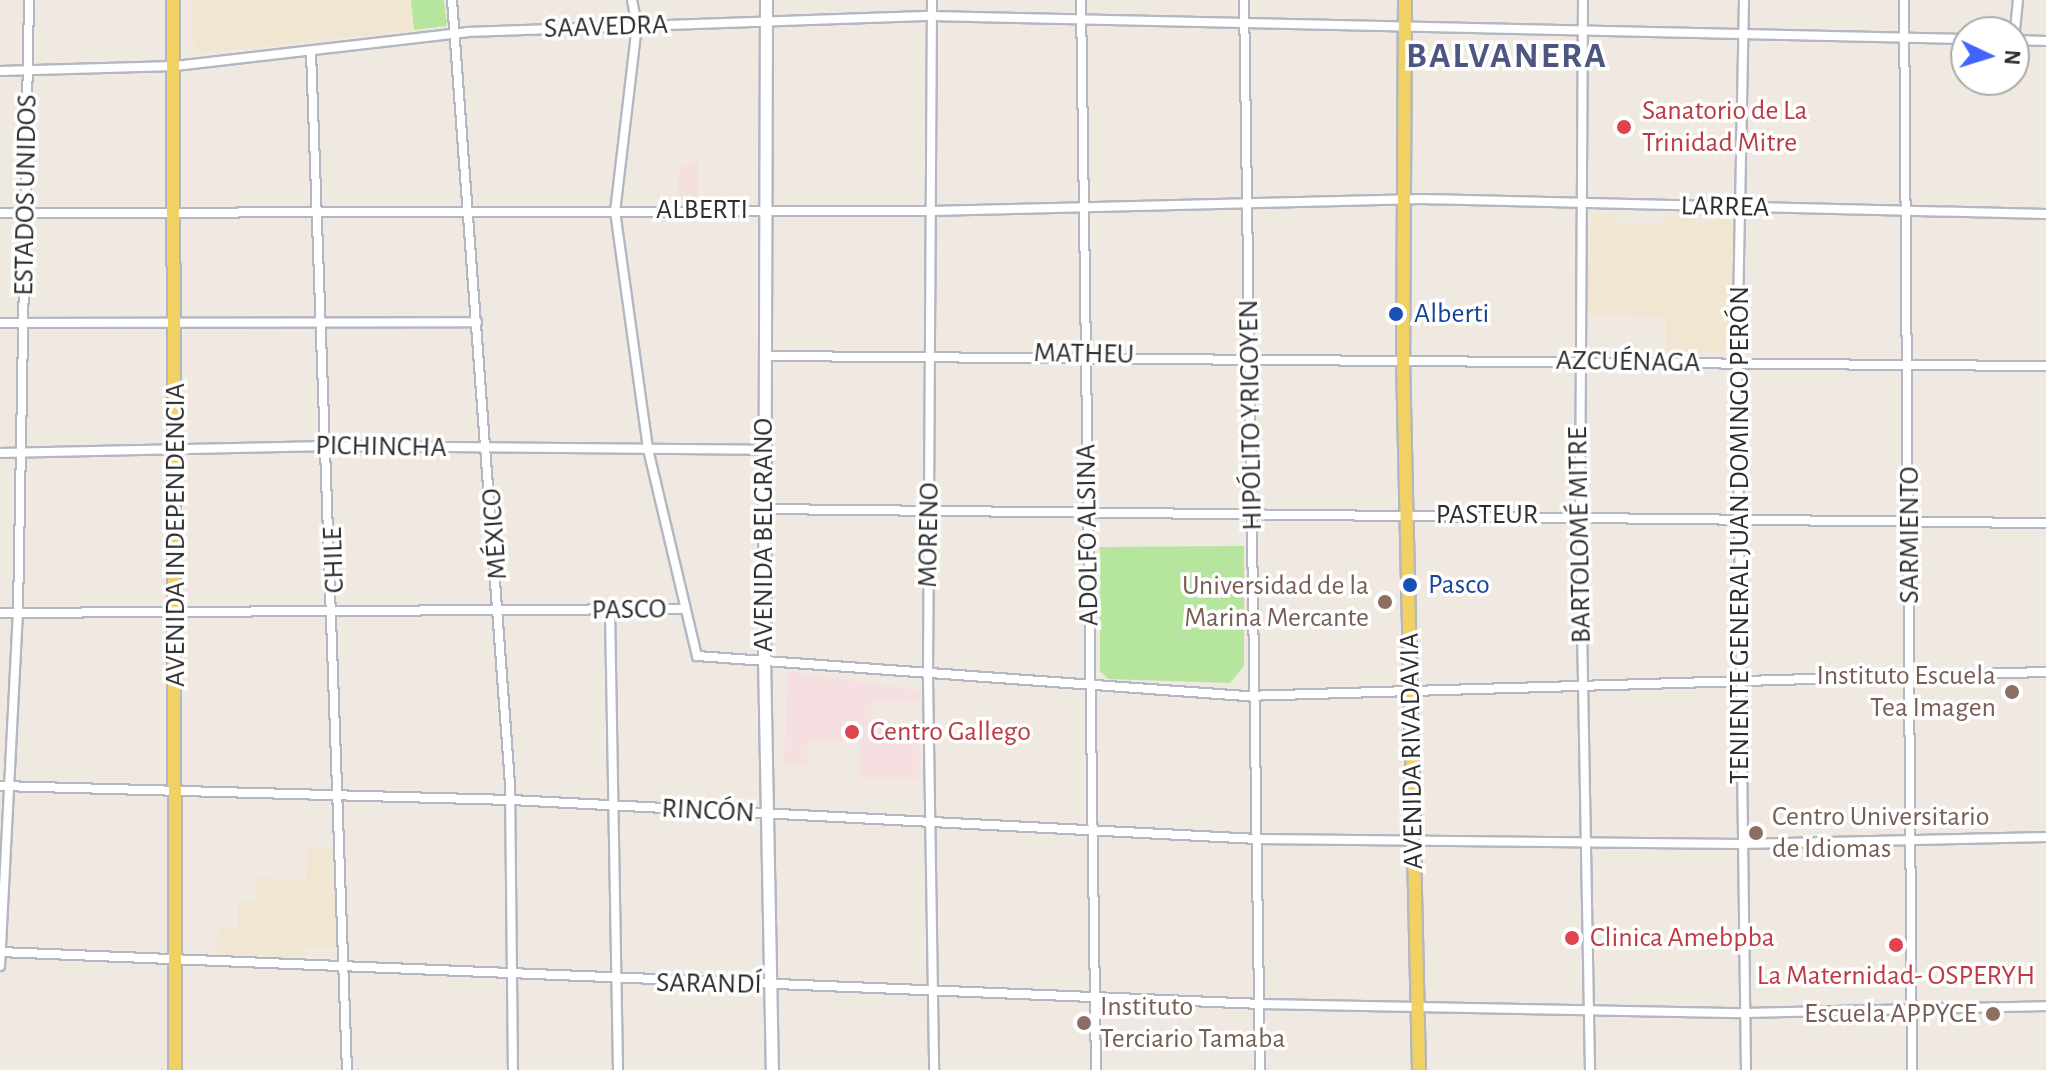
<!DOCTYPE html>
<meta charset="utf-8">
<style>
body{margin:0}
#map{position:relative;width:2046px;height:1070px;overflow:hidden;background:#efe9e1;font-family:"Alegreya Sans",sans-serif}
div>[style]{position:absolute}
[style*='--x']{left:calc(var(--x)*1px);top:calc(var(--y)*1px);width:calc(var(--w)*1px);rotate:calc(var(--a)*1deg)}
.education>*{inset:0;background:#f0e6d1}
.medical>*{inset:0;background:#f5dfe0}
.green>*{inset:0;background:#b6e59e}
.roads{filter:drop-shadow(2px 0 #b4b7c1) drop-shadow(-2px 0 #b4b7c1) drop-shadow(0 2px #b4b7c1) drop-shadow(0 -2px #b4b7c1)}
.street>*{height:8px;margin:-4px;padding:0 4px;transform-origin:4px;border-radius:4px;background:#fff}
.secondary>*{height:11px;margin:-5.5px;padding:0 5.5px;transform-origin:5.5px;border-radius:5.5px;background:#fff}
.primary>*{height:12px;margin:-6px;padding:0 6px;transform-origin:6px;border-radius:6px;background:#f2d163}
.dots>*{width:22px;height:22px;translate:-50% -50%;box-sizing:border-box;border:4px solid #fff;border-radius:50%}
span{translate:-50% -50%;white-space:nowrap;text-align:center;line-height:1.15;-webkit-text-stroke:7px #fff;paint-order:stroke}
.street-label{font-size:28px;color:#2e2e2e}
.health-label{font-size:28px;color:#be3a42}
.left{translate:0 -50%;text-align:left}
.transit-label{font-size:28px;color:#164399}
.education-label{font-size:28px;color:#785e54}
.right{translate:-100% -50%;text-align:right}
.district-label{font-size:36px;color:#4d5680;font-weight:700;letter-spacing:2px}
.north{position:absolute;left:1950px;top:16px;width:80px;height:80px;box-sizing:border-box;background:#fff;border:2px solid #ababab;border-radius:50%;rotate:94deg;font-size:22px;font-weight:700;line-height:32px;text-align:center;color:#2e2e2e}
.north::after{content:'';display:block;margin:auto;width:28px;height:36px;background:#4264fb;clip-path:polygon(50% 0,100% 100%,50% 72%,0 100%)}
</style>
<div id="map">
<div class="education">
<i style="clip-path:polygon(191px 0,411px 0,414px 30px,204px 53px,194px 49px)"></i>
<i style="clip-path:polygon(1592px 214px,1617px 214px,1617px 223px,1664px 224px,1665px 216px,1696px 216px,1696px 223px,1729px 217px,1735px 224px,1732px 350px,1666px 354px,1666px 317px,1585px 315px)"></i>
<i style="clip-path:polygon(307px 847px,336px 848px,339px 948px,306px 946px,305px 959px,217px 956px,218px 929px,238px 929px,238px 901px,256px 902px,256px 877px,306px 881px)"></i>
</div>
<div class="medical">
<i style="clip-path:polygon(690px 162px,698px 162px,698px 200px,676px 200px,680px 168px)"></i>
<i style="clip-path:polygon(788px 671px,921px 691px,920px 702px,871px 702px,871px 723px,919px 723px,919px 779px,859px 777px,861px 745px,850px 742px,807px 742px,807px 764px,784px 763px)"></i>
</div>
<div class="green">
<i style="clip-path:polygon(411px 0,444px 0,447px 26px,414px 30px)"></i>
<i style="clip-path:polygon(1244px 546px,1244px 666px,1230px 683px,1108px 679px,1100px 671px,1100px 547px)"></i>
</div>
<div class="roads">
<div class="street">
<i style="--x:452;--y:0;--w:787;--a:85.77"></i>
<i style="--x:510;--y:785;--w:285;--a:89.4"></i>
<i style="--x:632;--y:0;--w:25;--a:79"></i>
<i style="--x:637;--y:25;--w:187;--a:96.7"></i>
<i style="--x:615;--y:211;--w:240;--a:82.1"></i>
<i style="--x:648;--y:449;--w:213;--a:76.7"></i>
<i style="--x:697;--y:656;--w:549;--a:4.17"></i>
<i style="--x:1245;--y:696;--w:801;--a:-1.72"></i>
<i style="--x:932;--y:0;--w:678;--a:90.34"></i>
<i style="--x:928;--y:678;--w:392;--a:89.1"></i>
<i style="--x:1081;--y:0;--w:1070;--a:89.2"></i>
<i style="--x:1244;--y:0;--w:1070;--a:89.14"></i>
<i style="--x:1583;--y:0;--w:514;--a:90.33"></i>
<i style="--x:1580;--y:514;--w:556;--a:88.97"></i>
<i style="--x:1744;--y:0;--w:365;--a:91.1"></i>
<i style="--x:1737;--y:365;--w:705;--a:89.27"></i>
<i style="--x:1904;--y:0;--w:1070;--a:89.57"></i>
<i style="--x:2014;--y:40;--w:40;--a:-84.3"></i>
<i style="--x:2014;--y:40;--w:32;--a:2"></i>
<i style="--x:311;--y:51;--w:1020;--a:87.98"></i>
<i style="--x:0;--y:71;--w:175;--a:-1.6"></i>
<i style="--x:175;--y:66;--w:294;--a:-6.6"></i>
<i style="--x:467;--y:32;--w:465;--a:-2"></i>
<i style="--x:932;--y:16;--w:1034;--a:1.27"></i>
<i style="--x:0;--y:213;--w:931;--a:-0.12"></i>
<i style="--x:931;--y:211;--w:491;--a:-1.4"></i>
<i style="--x:1422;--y:199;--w:624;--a:1.38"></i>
<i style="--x:0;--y:323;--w:477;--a:-0.1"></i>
<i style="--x:766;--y:356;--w:1280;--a:0.45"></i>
<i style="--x:0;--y:453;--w:329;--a:-1.2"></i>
<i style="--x:329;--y:446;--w:434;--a:0.5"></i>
<i style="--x:763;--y:509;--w:1283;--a:0.63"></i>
<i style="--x:610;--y:611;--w:459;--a:89"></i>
<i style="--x:0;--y:613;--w:682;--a:-0.34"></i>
<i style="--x:0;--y:786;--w:511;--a:1.57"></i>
<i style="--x:511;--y:800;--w:748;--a:2.99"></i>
<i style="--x:1258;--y:839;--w:483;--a:0.6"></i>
<i style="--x:1741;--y:844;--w:305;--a:-1.3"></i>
<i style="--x:0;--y:952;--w:1262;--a:2.36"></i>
<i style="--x:1261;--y:1004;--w:482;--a:1.1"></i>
<i style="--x:1743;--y:1013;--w:303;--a:-1.3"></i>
<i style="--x:0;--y:966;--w:356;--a:-87.1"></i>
<i style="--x:18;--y:610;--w:610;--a:-88.97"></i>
</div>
<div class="secondary">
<i style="--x:766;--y:0;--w:658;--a:90.17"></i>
<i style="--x:764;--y:658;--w:412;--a:88.9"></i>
</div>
<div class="primary">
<i style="--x:173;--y:0;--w:1070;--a:89.89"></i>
<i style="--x:1405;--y:0;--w:359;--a:90.3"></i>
<i style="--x:1403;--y:359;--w:711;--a:88.71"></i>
</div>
</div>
<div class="dots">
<i style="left:1624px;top:127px;background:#e0444e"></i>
<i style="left:1396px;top:314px;background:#1a4fb4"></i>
<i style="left:1410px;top:585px;background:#1a4fb4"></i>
<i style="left:1385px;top:602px;background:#8d6e63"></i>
<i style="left:2012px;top:692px;background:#8d6e63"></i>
<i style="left:852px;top:732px;background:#e0444e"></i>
<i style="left:1756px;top:833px;background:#8d6e63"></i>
<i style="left:1572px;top:938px;background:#e0444e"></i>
<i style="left:1896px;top:945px;background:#e0444e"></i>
<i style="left:1993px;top:1014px;background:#8d6e63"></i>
<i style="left:1084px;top:1023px;background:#8d6e63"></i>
</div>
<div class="street-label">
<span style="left:606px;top:27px;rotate:-2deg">SAAVEDRA</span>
<span style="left:26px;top:195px;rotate:-89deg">ESTADOS UNIDOS</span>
<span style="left:1725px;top:207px;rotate:1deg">LARREA</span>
<span style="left:702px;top:210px">ALBERTI</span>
<span style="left:1084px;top:354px;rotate:1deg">MATHEU</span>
<span style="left:1628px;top:362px;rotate:1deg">AZCUÉNAGA</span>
<span style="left:1251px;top:415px;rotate:-91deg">HIPÓLITO YRIGOYEN</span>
<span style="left:381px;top:447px;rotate:1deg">PICHINCHA</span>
<span style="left:1487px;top:515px">PASTEUR</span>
<span style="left:495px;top:534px;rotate:-94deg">MÉXICO</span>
<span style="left:176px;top:535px;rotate:-90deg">AVENIDA INDEPENDENCIA</span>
<span style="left:764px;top:535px;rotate:-90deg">AVENIDA BELGRANO</span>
<span style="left:929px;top:535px;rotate:-89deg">MORENO</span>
<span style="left:1088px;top:535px;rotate:-91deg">ADOLFO ALSINA</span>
<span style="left:1580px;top:535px;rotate:-91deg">BARTOLOMÉ MITRE</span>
<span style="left:1740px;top:535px;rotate:-90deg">TENIENTE GENERAL JUAN DOMINGO PERÓN</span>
<span style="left:1910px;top:535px;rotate:-90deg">SARMIENTO</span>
<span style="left:334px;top:560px;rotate:-92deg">CHILE</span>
<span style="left:629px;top:610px;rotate:-1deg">PASCO</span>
<span style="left:1412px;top:751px;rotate:-91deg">AVENIDA RIVADAVIA</span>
<span style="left:708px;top:811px;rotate:3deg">RINCÓN</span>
<span style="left:709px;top:984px;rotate:1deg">SARANDÍ</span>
</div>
<div class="health-label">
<span class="left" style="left:1642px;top:127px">Sanatorio de La<br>Trinidad Mitre</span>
<span class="left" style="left:870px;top:732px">Centro Gallego</span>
<span class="left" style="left:1590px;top:938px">Clinica Amebpba</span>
<span style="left:1896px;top:976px">La Maternidad- OSPERYH</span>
</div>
<div class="transit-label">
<span class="left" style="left:1414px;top:314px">Alberti</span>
<span class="left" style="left:1428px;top:585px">Pasco</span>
</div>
<div class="education-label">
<span class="right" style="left:1369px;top:602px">Universidad de la<br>Marina Mercante</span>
<span class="right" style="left:1996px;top:692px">Instituto Escuela<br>Tea Imagen</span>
<span class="left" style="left:1772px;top:833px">Centro Universitario<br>de Idiomas</span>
<span class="left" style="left:1100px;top:1023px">Instituto<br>Terciario Tamaba</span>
<span class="right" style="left:1977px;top:1014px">Escuela APPYCE</span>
</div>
<div class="district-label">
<span style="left:1507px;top:57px">BALVANERA</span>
</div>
<div class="north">N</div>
</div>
